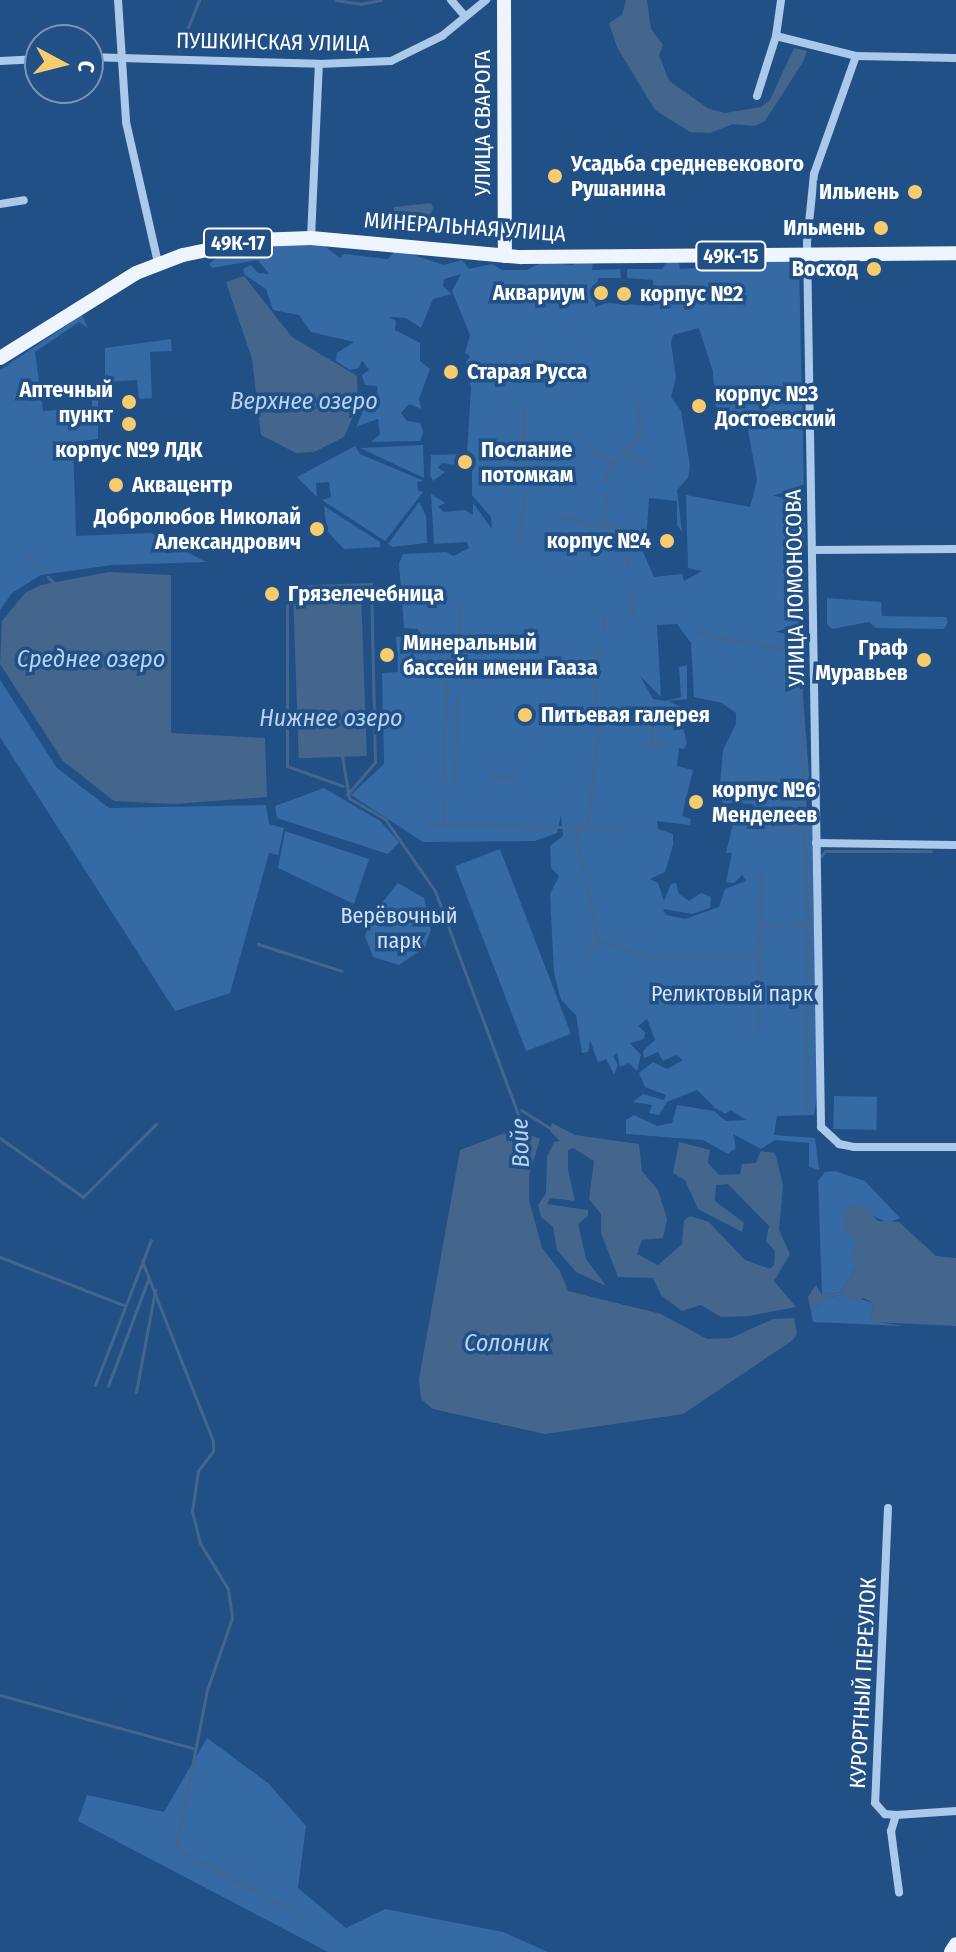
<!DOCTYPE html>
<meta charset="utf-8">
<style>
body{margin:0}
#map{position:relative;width:956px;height:1952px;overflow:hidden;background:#215087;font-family:"Fira Sans Condensed",sans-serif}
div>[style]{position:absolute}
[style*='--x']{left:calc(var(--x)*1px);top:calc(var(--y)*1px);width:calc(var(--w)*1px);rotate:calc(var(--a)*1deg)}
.green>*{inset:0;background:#356aa4;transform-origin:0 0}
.water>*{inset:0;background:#44668d;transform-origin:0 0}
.stream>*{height:3px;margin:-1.5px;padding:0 1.5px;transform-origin:1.5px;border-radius:1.5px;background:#44668d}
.minor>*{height:8px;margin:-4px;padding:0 4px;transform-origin:4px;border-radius:4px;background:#abc9ea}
.primary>*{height:14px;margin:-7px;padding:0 7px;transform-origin:7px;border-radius:7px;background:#eff5fe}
.dots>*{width:22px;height:22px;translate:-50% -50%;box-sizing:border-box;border:4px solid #215087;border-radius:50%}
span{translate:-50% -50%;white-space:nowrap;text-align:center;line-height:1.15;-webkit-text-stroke:7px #215087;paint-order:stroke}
.shield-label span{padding:2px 6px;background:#215087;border:2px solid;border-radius:6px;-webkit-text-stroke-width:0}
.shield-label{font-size:20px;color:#fff;font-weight:700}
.street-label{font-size:22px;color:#fff}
.poi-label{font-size:22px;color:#fff;font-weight:700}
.left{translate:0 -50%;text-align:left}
.right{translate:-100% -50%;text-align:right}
.park-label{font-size:22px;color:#d0e3f7}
.water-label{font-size:24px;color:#b7d3f1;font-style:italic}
.north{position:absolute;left:24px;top:24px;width:80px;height:80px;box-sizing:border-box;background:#215087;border:2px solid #7a96b7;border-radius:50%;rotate:97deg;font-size:22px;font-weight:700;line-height:32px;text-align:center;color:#fff}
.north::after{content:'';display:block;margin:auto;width:28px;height:36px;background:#f6cc6d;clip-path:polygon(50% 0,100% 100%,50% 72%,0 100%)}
</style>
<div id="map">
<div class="green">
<i style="clip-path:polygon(evenodd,282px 244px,323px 245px,340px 258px,344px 254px,388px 259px,395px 251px,404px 252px,444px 265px,462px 260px,469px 269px,492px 264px,502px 270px,527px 270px,543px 262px,573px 265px,580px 260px,593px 261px,592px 270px,620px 269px,621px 278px,598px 278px,595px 307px,607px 303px,654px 306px,653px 280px,627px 278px,627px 269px,662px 269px,667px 261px,679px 262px,680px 269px,700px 268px,710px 260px,750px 268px,758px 260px,792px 260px,799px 268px,805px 535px,797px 550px,805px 558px,803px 696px,809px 775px,806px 808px,812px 815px,817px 1095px,814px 1115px,777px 1116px,774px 1135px,815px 1138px,819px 1170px,809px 1167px,809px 1143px,775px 1140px,761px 1149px,733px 1134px,736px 1148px,728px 1154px,703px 1140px,626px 1134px,626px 1120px,634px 1115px,657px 1126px,672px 1123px,677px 1105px,714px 1111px,726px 1121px,746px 1120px,731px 1110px,725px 1114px,715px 1108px,697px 1090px,667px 1102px,659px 1115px,649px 1113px,652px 1105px,633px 1102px,643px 1094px,664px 1100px,666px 1095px,645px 1087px,639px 1073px,653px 1062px,667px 1069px,683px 1060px,676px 1055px,663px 1061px,658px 1052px,644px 1058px,643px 1051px,655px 1040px,647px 1019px,638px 1026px,645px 1032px,644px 1039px,630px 1043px,641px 1055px,637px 1071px,629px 1063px,620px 1067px,617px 1053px,613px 1056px,618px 1065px,614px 1074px,606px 1059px,598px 1062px,590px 1040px,588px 1052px,582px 1053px,576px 1015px,561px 1000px,554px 973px,550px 894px,559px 876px,551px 868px,550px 846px,563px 836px,561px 815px,557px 833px,535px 841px,423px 842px,351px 795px,384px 764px,382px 673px,398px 672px,396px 637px,419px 637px,418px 629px,404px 628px,399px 563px,403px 554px,446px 552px,454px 556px,469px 548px,467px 542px,434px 544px,431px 494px,445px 503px,438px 507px,444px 512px,465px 510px,473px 515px,473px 503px,492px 529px,491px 517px,472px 495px,472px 460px,464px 466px,442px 463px,438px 468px,445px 472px,433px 481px,430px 475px,431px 455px,467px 454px,471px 388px,466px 362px,470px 356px,465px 353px,470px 335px,452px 291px,461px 274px,444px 279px,443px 286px,451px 294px,433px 299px,421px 328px,406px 318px,389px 317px,396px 321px,395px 330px,420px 343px,420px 361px,430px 369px,419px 399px,421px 409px,409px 404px,401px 413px,407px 421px,420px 423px,423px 432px,420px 441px,371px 442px,380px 434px,378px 419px,356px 427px,365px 406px,378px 401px,377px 386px,365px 385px,362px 375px,369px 370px,362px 360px,359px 368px,350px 370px,336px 361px,337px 353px,354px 342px,311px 332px,299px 315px,273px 310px,266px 289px,245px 275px,243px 269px,251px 265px,258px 273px,269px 274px,258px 260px,212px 268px,209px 264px,225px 251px,282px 244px,699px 328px,713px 372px,715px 404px,720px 412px,747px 424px,757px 480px,750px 507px,686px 495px,688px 568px,702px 571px,684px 581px,682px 574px,654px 577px,639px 543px,629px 538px,647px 529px,649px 498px,677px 501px,677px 525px,682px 532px,677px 490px,688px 478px,690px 466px,681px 411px,671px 397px,676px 378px,671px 343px,673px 335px,699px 328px,282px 244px,677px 624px,691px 643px,694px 697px,722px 703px,736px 713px,736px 724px,723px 750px,719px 796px,723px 803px,753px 804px,757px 814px,735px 815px,726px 853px,732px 853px,726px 882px,734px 883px,742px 875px,746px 881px,725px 889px,719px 907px,685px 919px,666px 915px,663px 909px,692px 914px,710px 908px,711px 897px,701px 893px,689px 901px,679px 894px,676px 883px,671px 884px,664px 901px,658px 883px,650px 879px,665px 872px,673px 845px,673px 834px,658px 829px,657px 821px,690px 825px,691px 819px,682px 816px,693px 770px,677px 766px,679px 748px,684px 749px,687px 743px,683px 727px,688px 717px,684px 708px,668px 701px,687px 699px,687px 665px,679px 667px,681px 697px,665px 701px,653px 699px,640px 676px,661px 697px,657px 625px,677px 624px)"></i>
<i style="clip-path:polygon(82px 315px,88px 328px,79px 322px,35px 352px,43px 411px,92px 407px,92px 399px,98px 398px,98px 439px,73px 442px,76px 536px,151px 533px,206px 562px,112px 565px,41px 575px,12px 593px,0 610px,0 370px)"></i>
<i style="clip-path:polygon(171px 339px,172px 351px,150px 352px,152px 398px,139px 399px,137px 380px,105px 382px,105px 348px)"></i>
<i style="clip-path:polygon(423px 445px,424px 478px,360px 448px,362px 448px)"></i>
<i style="clip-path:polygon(355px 446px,360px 454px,424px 481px,417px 482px,418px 491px,423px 492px,385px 541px,322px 500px,331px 497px,329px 482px,316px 483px,317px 497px,297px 477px)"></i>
<i style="clip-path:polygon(419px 502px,426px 516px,427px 543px,392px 547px,388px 544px)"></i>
<i style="clip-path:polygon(324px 506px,380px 542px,380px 547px,344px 549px,327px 531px)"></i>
<i style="clip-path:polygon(827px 598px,881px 602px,882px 616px,946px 617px,948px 622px,944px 629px,876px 628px,869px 622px,832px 629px,827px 624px)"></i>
<i style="clip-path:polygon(0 680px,57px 768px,109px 808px,266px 805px,269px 824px,284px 828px,278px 855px,269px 853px,230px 993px,175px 1011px,0 737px)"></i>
<i style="clip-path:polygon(324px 788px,380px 821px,399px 842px,388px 854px,277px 818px,275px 806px)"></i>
<i style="clip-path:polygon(285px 831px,369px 859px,354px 904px,278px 868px)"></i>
<i style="left:500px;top:849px;width:198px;height:48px;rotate:69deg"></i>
<i style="clip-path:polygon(398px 883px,424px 898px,431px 929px,425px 947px,399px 965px,373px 957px,365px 936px,372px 915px)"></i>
<i style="left:834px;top:1096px;width:43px;height:33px;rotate:1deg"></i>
<i style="clip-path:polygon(835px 1171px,865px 1181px,900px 1218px,888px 1223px,851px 1205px,858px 1265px,841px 1292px,822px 1295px,818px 1181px,825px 1172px)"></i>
<i style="clip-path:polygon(844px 1294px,873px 1303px,871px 1321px,903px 1326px,813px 1322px,811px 1312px,826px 1298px)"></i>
<i style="clip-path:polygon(207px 1738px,268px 1783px,306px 1826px,298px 1888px,346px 1928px,385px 1909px,503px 1932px,548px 1952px,328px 1952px,78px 1821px,87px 1795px,164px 1812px)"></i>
</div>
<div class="water">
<i style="clip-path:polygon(626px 0,647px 0,651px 29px,663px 45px,659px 55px,669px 81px,709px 109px,725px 113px,761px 107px,770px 100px,794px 48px,807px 51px,803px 62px,765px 121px,755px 126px,733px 124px,710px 133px,690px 132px,655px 110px,617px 47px,609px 23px,622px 15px)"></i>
<i style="clip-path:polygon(431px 203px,435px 213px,422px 227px,392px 220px,394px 207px)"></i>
<i style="clip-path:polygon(244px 276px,292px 337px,357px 376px,358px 405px,344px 437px,314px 452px,296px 453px,261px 435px,252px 359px,226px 282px)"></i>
<i style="clip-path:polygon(109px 572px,171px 575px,171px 733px,265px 738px,267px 797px,174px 804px,114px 801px,63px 761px,0 664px,2px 621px,25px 593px,41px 585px)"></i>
<i style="left:361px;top:591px;width:165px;height:68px;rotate:88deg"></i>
<i style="clip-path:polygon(552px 1123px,575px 1135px,639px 1144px,642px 1171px,658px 1190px,667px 1219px,663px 1238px,642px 1240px,637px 1254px,658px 1265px,682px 1244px,684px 1220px,690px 1216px,709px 1222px,745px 1260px,770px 1269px,774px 1265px,775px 1251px,766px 1241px,769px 1226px,728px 1184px,716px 1185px,715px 1201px,744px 1223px,742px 1232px,698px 1209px,685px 1180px,673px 1173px,679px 1142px,710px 1150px,708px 1163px,719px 1175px,740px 1174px,742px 1164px,756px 1163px,761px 1151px,775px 1153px,783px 1185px,779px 1230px,790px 1254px,774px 1281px,796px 1307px,749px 1316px,721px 1317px,701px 1305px,682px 1311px,661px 1295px,653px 1278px,618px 1277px,601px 1233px,601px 1214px,589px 1199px,594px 1161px,573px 1148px,568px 1150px,568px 1170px,575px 1201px,550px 1198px,547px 1204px,588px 1210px,588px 1216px,578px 1224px,586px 1259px,606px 1286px,576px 1272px,557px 1250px,553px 1227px,541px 1217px,538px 1205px,546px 1193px,547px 1157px,554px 1142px,560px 1141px,550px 1131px)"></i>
<i style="clip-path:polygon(515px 1129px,540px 1139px,529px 1176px,529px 1200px,542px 1248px,560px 1271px,568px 1291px,661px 1314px,707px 1339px,731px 1338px,773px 1319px,794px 1318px,797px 1333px,793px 1340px,683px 1414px,545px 1434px,433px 1409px,421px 1399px,419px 1379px,460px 1150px)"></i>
<i style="clip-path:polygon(849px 1205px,865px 1207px,878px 1221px,899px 1222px,936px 1256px,956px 1258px,956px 1326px,871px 1322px,873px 1303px,864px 1298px,853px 1301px,844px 1294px,826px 1298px,811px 1312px,808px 1297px,816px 1285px,822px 1295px,841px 1292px,858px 1265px,851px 1260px,855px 1238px,847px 1234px,843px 1223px)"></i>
</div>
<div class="stream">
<i style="--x:336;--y:0;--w:24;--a:9"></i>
<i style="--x:360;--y:4;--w:21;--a:-11"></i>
<i style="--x:179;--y:50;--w:54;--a:-68.2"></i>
<i style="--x:523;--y:405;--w:73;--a:89.2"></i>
<i style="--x:588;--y:446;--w:31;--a:36"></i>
<i style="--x:623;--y:453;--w:27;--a:27"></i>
<i style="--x:606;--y:482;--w:11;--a:-85"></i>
<i style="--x:607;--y:471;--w:50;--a:-48.3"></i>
<i style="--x:640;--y:434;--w:31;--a:-94"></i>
<i style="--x:558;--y:516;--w:66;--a:12.2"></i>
<i style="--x:623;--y:530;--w:34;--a:83"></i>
<i style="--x:604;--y:526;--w:34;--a:-87"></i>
<i style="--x:519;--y:541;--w:47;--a:-83.9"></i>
<i style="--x:26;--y:555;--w:24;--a:45"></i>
<i style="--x:797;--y:561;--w:364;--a:88.4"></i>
<i style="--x:807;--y:925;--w:187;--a:90.3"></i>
<i style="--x:48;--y:577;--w:8;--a:45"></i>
<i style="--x:631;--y:595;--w:23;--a:85"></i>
<i style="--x:602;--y:631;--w:17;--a:-83"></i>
<i style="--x:697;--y:633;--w:54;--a:10.7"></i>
<i style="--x:758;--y:644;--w:40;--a:10"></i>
<i style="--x:458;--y:678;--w:73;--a:-88.4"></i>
<i style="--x:597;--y:708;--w:41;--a:-97"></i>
<i style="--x:592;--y:667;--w:23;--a:-70"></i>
<i style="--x:647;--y:709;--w:35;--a:80"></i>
<i style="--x:598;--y:713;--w:15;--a:90"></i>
<i style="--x:645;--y:744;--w:21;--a:-3"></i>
<i style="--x:342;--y:756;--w:43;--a:80.5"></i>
<i style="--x:349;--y:798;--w:42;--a:30.3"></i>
<i style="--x:385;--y:819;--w:88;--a:55.2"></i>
<i style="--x:435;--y:891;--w:258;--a:69.6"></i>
<i style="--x:492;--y:777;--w:23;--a:0"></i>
<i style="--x:454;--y:781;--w:85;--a:-87.3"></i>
<i style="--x:442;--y:783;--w:128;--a:-87.3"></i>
<i style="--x:343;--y:786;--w:59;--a:-160.3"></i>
<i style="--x:287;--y:766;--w:179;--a:-90"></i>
<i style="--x:287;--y:587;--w:84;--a:-2"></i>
<i style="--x:371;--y:584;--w:178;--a:88.7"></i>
<i style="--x:375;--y:762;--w:43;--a:130.3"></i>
<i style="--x:443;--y:802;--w:22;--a:90"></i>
<i style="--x:428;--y:824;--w:133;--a:1.3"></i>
<i style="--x:565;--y:827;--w:59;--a:1"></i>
<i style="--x:575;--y:827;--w:47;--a:80.1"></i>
<i style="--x:587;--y:827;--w:93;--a:-83.2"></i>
<i style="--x:777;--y:828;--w:24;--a:2"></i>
<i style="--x:821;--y:856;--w:6;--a:-51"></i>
<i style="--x:825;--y:851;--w:106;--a:0"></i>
<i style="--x:586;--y:883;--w:58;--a:78.1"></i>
<i style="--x:598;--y:940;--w:54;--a:17.1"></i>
<i style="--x:650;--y:956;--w:107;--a:0"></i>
<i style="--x:759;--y:925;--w:24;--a:0"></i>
<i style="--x:790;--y:925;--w:17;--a:0"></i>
<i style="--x:258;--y:944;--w:88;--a:17.8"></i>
<i style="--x:584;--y:960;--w:24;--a:-54"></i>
<i style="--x:757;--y:1030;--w:158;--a:-88.5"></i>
<i style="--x:521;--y:1110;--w:36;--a:32"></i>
<i style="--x:0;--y:1138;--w:102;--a:35.4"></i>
<i style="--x:83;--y:1197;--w:103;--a:-45"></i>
<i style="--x:0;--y:1257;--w:132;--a:21.3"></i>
<i style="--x:142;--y:1261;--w:193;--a:68.5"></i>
<i style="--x:213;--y:1441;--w:10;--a:90"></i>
<i style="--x:213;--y:1451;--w:25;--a:127"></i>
<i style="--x:198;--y:1471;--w:40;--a:98.5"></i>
<i style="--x:192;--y:1511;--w:33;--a:76"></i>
<i style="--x:200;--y:1543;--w:54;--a:58.7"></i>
<i style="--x:228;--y:1589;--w:29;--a:82"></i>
<i style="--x:232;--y:1618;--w:76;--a:109.1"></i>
<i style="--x:207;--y:1690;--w:161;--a:101.1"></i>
<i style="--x:176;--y:1848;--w:143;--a:28.4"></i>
<i style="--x:95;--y:1385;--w:155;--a:-68.9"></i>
<i style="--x:108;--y:1386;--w:116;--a:-69.4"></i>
<i style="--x:136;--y:1392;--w:104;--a:-79.4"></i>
<i style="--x:0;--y:1695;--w:200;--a:15.4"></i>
</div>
<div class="minor">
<i style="--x:118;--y:0;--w:122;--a:86.2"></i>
<i style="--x:126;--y:122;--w:145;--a:77.2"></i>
<i style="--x:451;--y:0;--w:21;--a:49"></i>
<i style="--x:776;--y:36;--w:82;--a:14"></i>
<i style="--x:856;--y:56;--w:100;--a:1.1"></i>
<i style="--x:856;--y:56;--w:125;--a:109.6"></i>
<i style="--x:814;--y:174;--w:69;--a:95.8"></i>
<i style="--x:807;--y:243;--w:884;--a:89.09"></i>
<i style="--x:821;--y:1127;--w:25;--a:43"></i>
<i style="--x:839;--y:1144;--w:15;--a:11"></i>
<i style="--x:854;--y:1147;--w:102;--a:0"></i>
<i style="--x:88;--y:57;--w:231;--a:1.7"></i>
<i style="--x:319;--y:64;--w:72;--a:-2.4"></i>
<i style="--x:391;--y:61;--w:57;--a:-26.1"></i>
<i style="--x:442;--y:36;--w:57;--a:-39.3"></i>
<i style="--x:0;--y:61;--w:40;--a:-2.9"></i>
<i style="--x:757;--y:96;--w:63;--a:-72.4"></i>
<i style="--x:776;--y:36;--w:36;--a:-82"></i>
<i style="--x:0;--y:204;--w:24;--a:-9"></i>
<i style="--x:311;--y:238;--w:174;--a:-87.4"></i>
<i style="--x:813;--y:550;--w:143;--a:-0.4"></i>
<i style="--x:816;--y:843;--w:140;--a:0.8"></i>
<i style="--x:888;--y:1508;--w:295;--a:92.5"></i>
<i style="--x:875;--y:1803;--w:15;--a:48"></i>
<i style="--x:885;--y:1814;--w:11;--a:5"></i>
<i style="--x:896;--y:1815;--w:17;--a:107"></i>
<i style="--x:891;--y:1831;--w:62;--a:82.5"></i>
<i style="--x:896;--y:1815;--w:60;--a:-3.8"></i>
</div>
<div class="primary">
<i style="--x:504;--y:0;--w:256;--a:89.8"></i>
<i style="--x:0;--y:358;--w:160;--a:-32"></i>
<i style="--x:136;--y:273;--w:50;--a:-21"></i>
<i style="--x:183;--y:255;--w:74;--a:-11.8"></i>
<i style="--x:255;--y:240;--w:56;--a:-2"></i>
<i style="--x:311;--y:238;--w:211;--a:5.2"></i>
<i style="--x:521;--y:257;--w:435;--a:-0.5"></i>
<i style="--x:951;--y:1952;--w:9;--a:-58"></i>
</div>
<div class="dots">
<i style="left:555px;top:176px;background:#f6cc6d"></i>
<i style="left:915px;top:192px;background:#f6cc6d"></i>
<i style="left:881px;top:228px;background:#f6cc6d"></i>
<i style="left:874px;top:269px;background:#f6cc6d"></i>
<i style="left:601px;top:293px;background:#f6cc6d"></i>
<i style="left:624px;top:294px;background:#f6cc6d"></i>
<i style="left:451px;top:372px;background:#f6cc6d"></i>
<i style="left:129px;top:402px;background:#f6cc6d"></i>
<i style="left:699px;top:406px;background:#f6cc6d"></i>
<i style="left:129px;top:424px;background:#f6cc6d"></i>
<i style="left:465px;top:462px;background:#f6cc6d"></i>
<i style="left:116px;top:485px;background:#f6cc6d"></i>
<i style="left:317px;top:529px;background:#f6cc6d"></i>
<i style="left:667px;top:541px;background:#f6cc6d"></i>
<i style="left:272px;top:594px;background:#f6cc6d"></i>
<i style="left:387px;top:655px;background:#f6cc6d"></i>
<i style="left:924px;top:660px;background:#f6cc6d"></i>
<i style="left:525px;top:715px;background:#f6cc6d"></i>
<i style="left:696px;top:802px;background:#f6cc6d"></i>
</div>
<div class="shield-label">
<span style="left:238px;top:243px">49К-17</span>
<span style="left:731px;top:256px">49К-15</span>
</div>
<div class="street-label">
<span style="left:273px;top:42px;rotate:1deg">ПУШКИНСКАЯ УЛИЦА</span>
<span style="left:483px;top:123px;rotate:-90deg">УЛИЦА СВАРОГА</span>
<span style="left:465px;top:227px;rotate:4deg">МИНЕРАЛЬНАЯ УЛИЦА</span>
<span style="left:795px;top:588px;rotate:-91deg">УЛИЦА ЛОМОНОСОВА</span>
<span style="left:863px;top:1683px;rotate:-87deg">КУРОРТНЫЙ ПЕРЕУЛОК</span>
</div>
<div class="poi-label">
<span class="left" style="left:571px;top:176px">Усадьба средневекового<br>Рушанина</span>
<span class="right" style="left:899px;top:192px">Ильиень</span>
<span class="right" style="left:865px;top:228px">Ильмень</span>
<span class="right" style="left:858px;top:269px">Восход</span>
<span class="right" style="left:585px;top:293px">Аквариум</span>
<span class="left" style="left:640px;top:294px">корпус №2</span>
<span class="left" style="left:467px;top:372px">Старая Русса</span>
<span class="right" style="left:113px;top:402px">Аптечный<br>пункт</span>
<span class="left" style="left:715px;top:406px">корпус №3<br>Достоевский</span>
<span class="left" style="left:481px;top:462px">Послание<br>потомкам</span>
<span style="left:129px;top:450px">корпус №9 ЛДК</span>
<span class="left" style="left:132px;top:485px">Аквацентр</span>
<span class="right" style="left:301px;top:529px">Добролюбов Николай<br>Александрович</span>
<span class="right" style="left:651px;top:541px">корпус №4</span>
<span class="left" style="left:288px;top:594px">Грязелечебница</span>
<span class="left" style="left:403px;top:655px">Минеральный<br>бассейн имени Гааза</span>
<span class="right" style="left:908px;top:660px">Граф<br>Муравьев</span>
<span class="left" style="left:541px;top:715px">Питьевая галерея</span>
<span class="left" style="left:712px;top:802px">корпус №6<br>Менделеев</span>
</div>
<div class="park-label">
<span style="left:399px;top:928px">Верёвочный<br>парк</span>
<span style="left:732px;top:994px">Реликтовый парк</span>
</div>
<div class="water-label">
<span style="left:304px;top:402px">Верхнее озеро</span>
<span style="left:91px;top:660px">Среднее озеро</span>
<span style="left:331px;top:719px">Нижнее озеро</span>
<span style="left:521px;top:1143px;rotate:-92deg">Войе</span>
<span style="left:507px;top:1344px">Солоник</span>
</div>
<div class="north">С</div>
</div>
